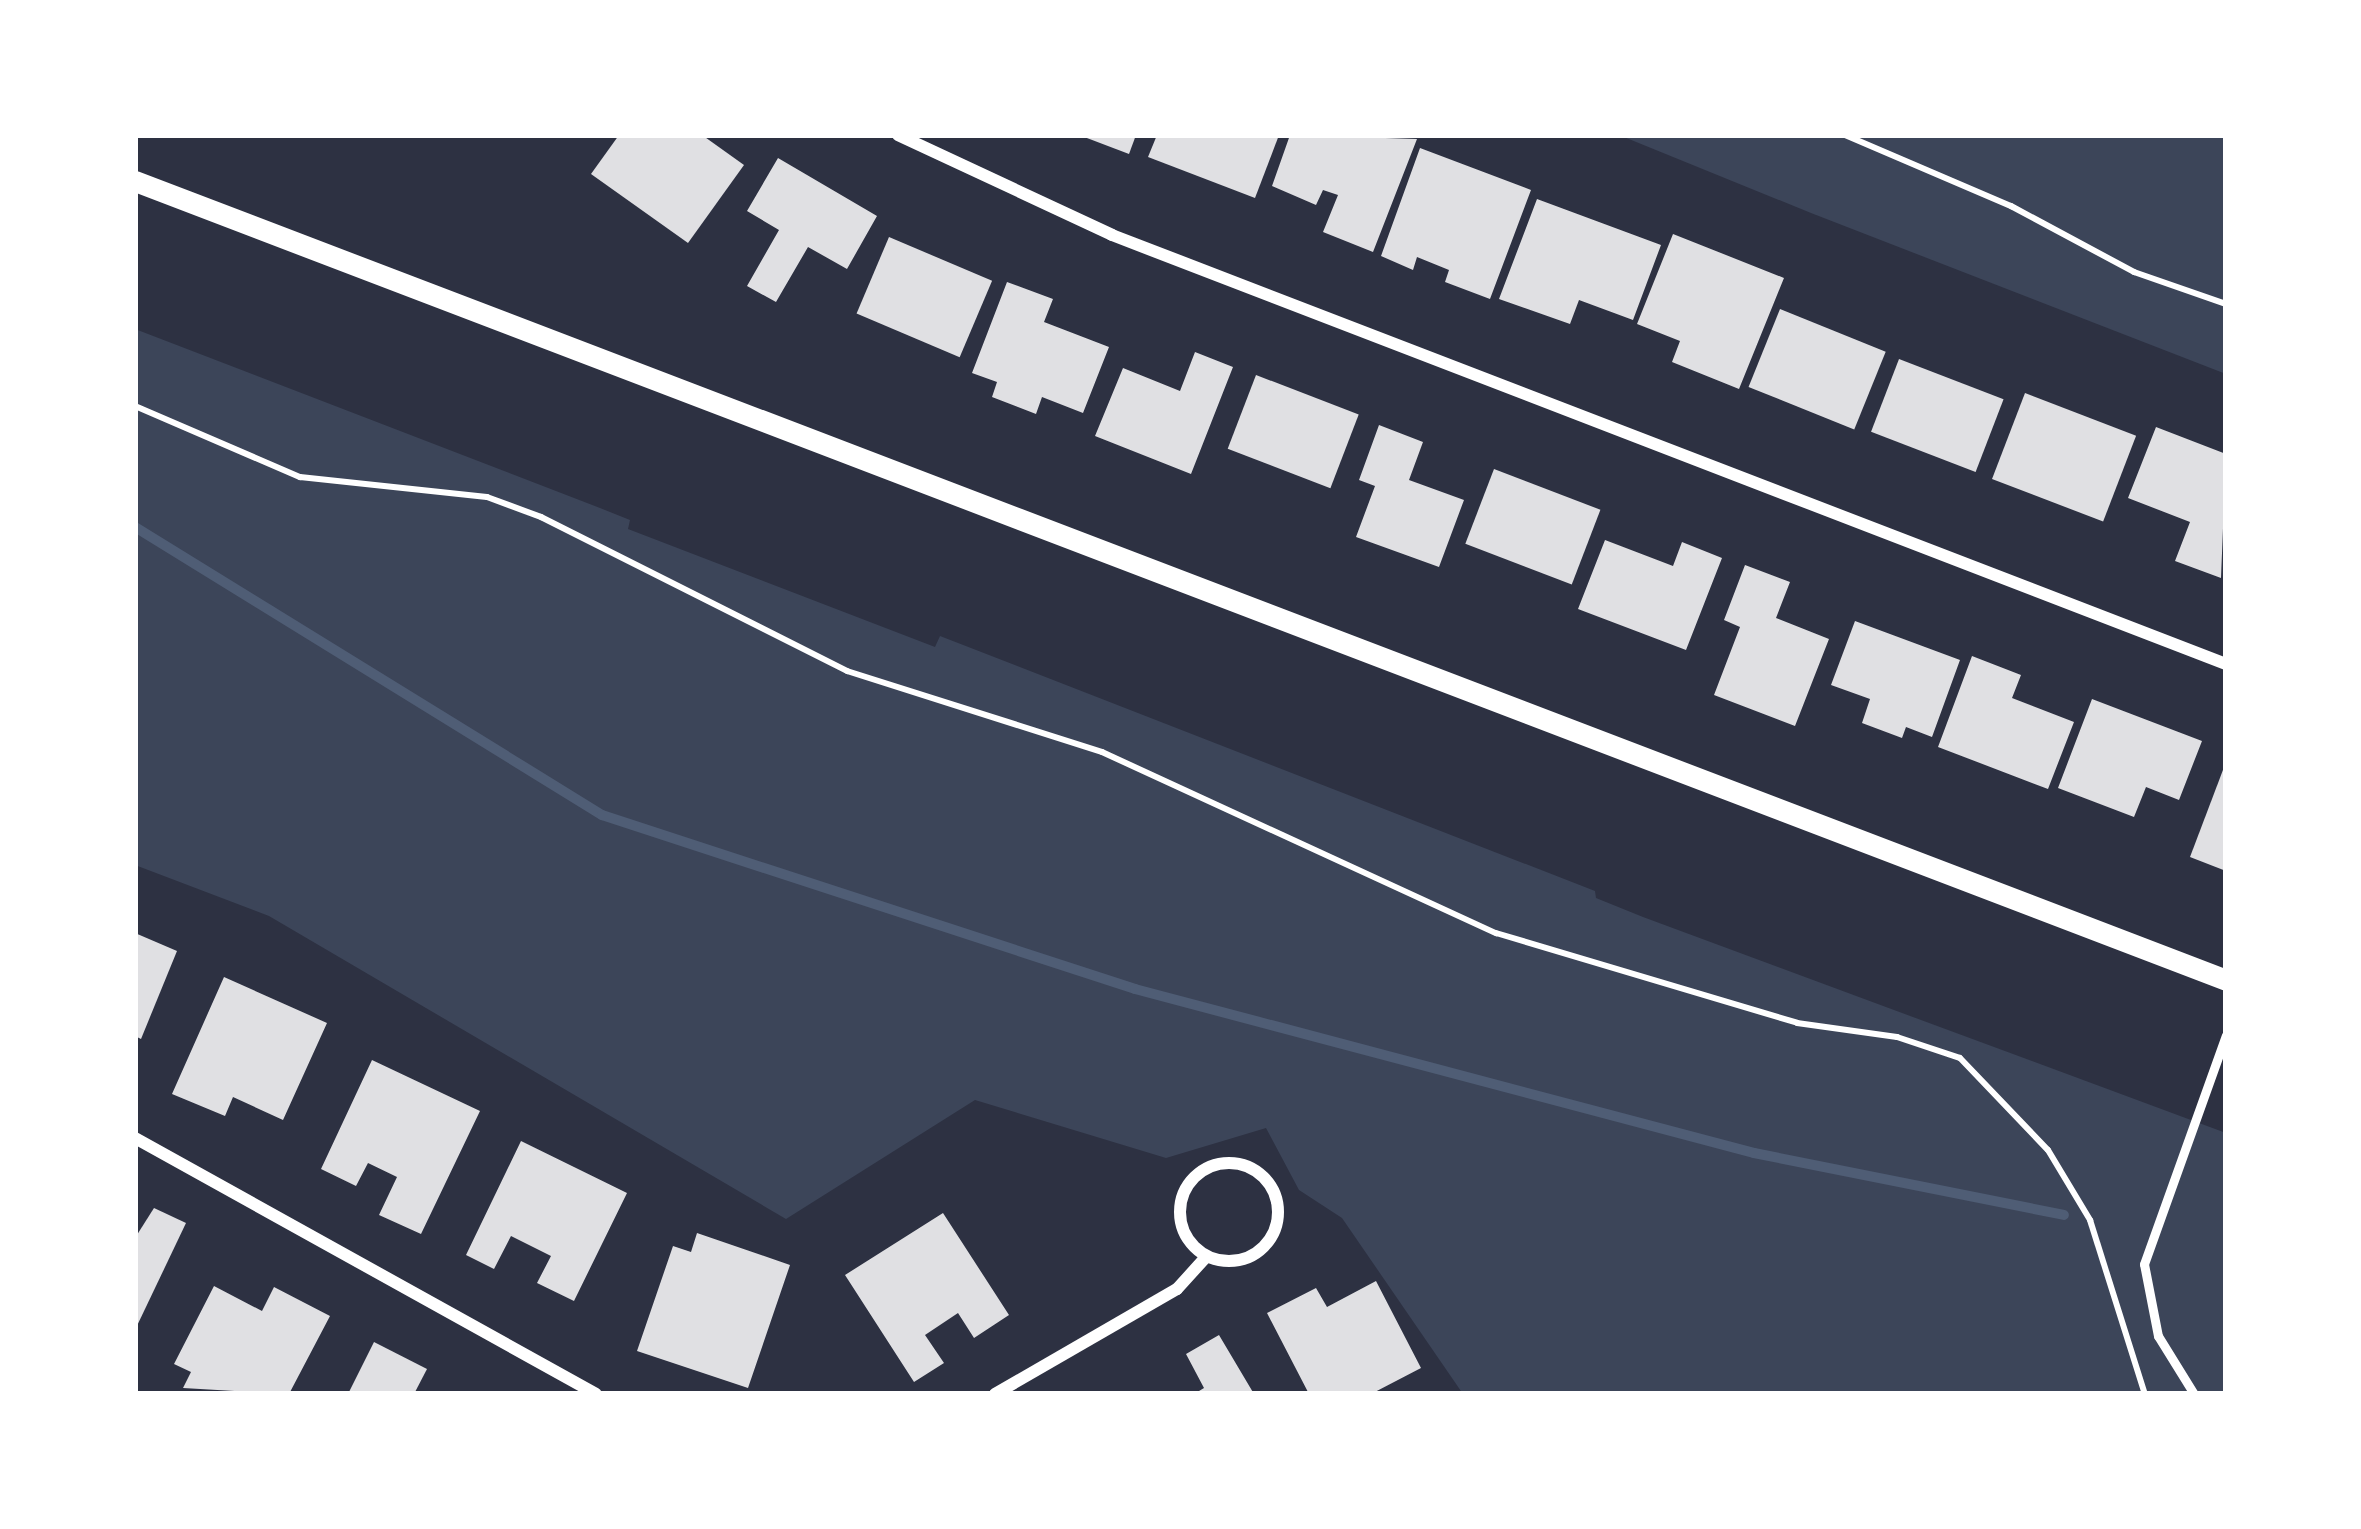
<!DOCTYPE html>
<style>
body{margin:0}
#map{position:relative;width:2361px;height:1529px;overflow:hidden;background:#2d3142;font-family:Rubik,sans-serif}
div>[style]{position:absolute}
[style*='--x']{left:calc(var(--x)*1px);top:calc(var(--y)*1px);width:calc(var(--w)*1px);rotate:calc(var(--a)*1deg)}
.green>*{inset:0;background:#3c4559}
.stream>*{height:10px;margin:-5px;padding:0 5px;transform-origin:5px;border-radius:5px;background:#4f5d75}
.building>*{inset:0;background:#e0e0e3;transform-origin:0 0}
.path>*{height:6px;margin:-3px;padding:0 3px;transform-origin:3px;border-radius:3px;background:#fff}
.service>*{height:9px;margin:-4.5px;padding:0 4.5px;transform-origin:4.5px;border-radius:4.5px;background:#fff}
.minor>*{height:12px;margin:-6px;padding:0 6px;transform-origin:6px;border-radius:6px;background:#fff}
.minor>.ring{margin:-6px;padding:0;box-sizing:content-box;background:none;border:12px solid #fff;border-radius:50%}
.tertiary>*{height:21px;margin:-10.5px;padding:0 10.5px;transform-origin:10.5px;border-radius:10.5px;background:#fff}
span{translate:-50% -50%;white-space:nowrap;text-align:center;line-height:1.15;-webkit-text-stroke:9px #fff;paint-order:stroke}
.frame{position:absolute;inset:0;border:138px solid #fff;pointer-events:none}
</style>
<div id="map">
<div class="green">
<i style="clip-path:polygon(1619px 135px,2226px 135px,2226px 374px,1811px 213px)"></i>
<i style="clip-path:polygon(135px 329px,600px 508px,630px 520px,628px 529px,935px 647px,940px 636px,1595px 891px,1596px 898px,1643px 917px,2226px 1133px,2226px 1394px,1463px 1394px,1342px 1218px,1299px 1190px,1266px 1128px,1166px 1158px,975px 1100px,786px 1219px,269px 916px,135px 865px)"></i>
</div>
<div class="stream">
<i style="--x:135;--y:527;--w:549;--a:31.66"></i>
<i style="--x:602;--y:815;--w:561;--a:18.08"></i>
<i style="--x:1135;--y:989;--w:640;--a:14.84"></i>
<i style="--x:1754;--y:1153;--w:316;--a:11.3"></i>
</div>
<div class="building">
<i style="clip-path:polygon(619px 135px,702px 135px,744px 165px,688px 243px,591px 174px)"></i>
<i style="clip-path:polygon(1079px 135px,1136px 135px,1129px 154px)"></i>
<i style="clip-path:polygon(1157px 135px,1279px 135px,1255px 198px,1148px 157px)"></i>
<i style="clip-path:polygon(1290px 135px,1417px 139px,1373px 252px,1323px 232px,1338px 195px,1323px 190px,1316px 205px,1272px 186px)"></i>
<i style="clip-path:polygon(1420px 148px,1531px 190px,1490px 299px,1445px 282px,1449px 270px,1417px 257px,1413px 270px,1381px 256px)"></i>
<i style="clip-path:polygon(778px 158px,877px 216px,847px 269px,808px 247px,776px 302px,747px 286px,779px 230px,747px 211px)"></i>
<i style="clip-path:polygon(1537px 199px,1661px 245px,1633px 320px,1579px 300px,1570px 324px,1499px 299px)"></i>
<i style="clip-path:polygon(1673px 234px,1784px 278px,1739px 389px,1672px 362px,1680px 341px,1637px 324px)"></i>
<i style="left:889px;top:237px;width:112px;height:83px;rotate:23deg"></i>
<i style="clip-path:polygon(1007px 282px,1053px 299px,1044px 322px,1109px 347px,1083px 413px,1042px 397px,1036px 414px,992px 397px,997px 382px,972px 373px)"></i>
<i style="left:1780px;top:309px;width:114px;height:84px;rotate:22deg"></i>
<i style="clip-path:polygon(1195px 352px,1233px 367px,1191px 474px,1095px 436px,1123px 368px,1180px 391px)"></i>
<i style="left:1899px;top:359px;width:112px;height:78px;rotate:21deg"></i>
<i style="left:1256px;top:375px;width:110px;height:79px;rotate:21deg"></i>
<i style="left:2025px;top:393px;width:119px;height:92px;rotate:21deg"></i>
<i style="clip-path:polygon(1379px 425px,1423px 442px,1409px 480px,1464px 500px,1439px 567px,1356px 537px,1375px 486px,1359px 480px)"></i>
<i style="clip-path:polygon(2156px 427px,2226px 454px,2221px 578px,2175px 561px,2190px 522px,2128px 498px)"></i>
<i style="left:1494px;top:469px;width:114px;height:80px;rotate:21deg"></i>
<i style="clip-path:polygon(1605px 540px,1673px 566px,1682px 542px,1722px 558px,1686px 650px,1578px 609px)"></i>
<i style="clip-path:polygon(1745px 565px,1790px 582px,1776px 618px,1829px 639px,1795px 726px,1714px 695px,1740px 627px,1724px 620px)"></i>
<i style="clip-path:polygon(1855px 621px,1960px 660px,1932px 737px,1906px 727px,1902px 738px,1862px 723px,1870px 699px,1831px 685px)"></i>
<i style="clip-path:polygon(1972px 656px,2021px 675px,2012px 698px,2074px 722px,2048px 789px,1938px 747px)"></i>
<i style="clip-path:polygon(2092px 699px,2202px 741px,2179px 800px,2146px 787px,2134px 817px,2058px 788px)"></i>
<i style="clip-path:polygon(2226px 762px,2226px 871px,2190px 857px)"></i>
<i style="clip-path:polygon(135px 933px,177px 951px,141px 1039px,135px 1036px)"></i>
<i style="clip-path:polygon(224px 977px,327px 1023px,283px 1120px,233px 1097px,225px 1116px,172px 1094px)"></i>
<i style="clip-path:polygon(372px 1060px,480px 1111px,421px 1234px,379px 1215px,397px 1177px,368px 1163px,356px 1186px,321px 1169px)"></i>
<i style="clip-path:polygon(521px 1141px,627px 1193px,574px 1301px,537px 1283px,551px 1256px,511px 1236px,494px 1269px,466px 1255px)"></i>
<i style="clip-path:polygon(154px 1208px,186px 1223px,135px 1330px,135px 1238px)"></i>
<i style="clip-path:polygon(943px 1213px,1009px 1315px,974px 1338px,958px 1313px,925px 1335px,944px 1363px,914px 1382px,845px 1275px)"></i>
<i style="clip-path:polygon(697px 1233px,790px 1265px,748px 1388px,637px 1351px,673px 1246px,691px 1252px)"></i>
<i style="clip-path:polygon(1376px 1281px,1421px 1368px,1371px 1394px,1309px 1394px,1267px 1313px,1316px 1288px,1327px 1307px)"></i>
<i style="clip-path:polygon(214px 1286px,262px 1311px,274px 1287px,330px 1316px,289px 1394px,183px 1388px,191px 1372px,174px 1364px)"></i>
<i style="clip-path:polygon(1219px 1335px,1254px 1394px,1194px 1394px,1204px 1388px,1186px 1354px)"></i>
<i style="clip-path:polygon(374px 1342px,427px 1369px,414px 1394px,348px 1394px)"></i>
</div>
<div class="path">
<i style="--x:1845;--y:135;--w:181;--a:23.2"></i>
<i style="--x:2011;--y:206;--w:140;--a:28.2"></i>
<i style="--x:2134;--y:272;--w:97;--a:19.2"></i>
<i style="--x:135;--y:406;--w:180;--a:23.3"></i>
<i style="--x:300;--y:477;--w:188;--a:6.1"></i>
<i style="--x:487;--y:497;--w:58;--a:20.3"></i>
<i style="--x:541;--y:517;--w:343;--a:26.7"></i>
<i style="--x:847;--y:671;--w:268;--a:17.6"></i>
<i style="--x:1102;--y:752;--w:434;--a:24.7"></i>
<i style="--x:1496;--y:933;--w:314;--a:16.6"></i>
<i style="--x:1797;--y:1023;--w:101;--a:8"></i>
<i style="--x:1897;--y:1037;--w:66;--a:18.4"></i>
<i style="--x:1960;--y:1058;--w:127;--a:46.3"></i>
<i style="--x:2048;--y:1150;--w:82;--a:59"></i>
<i style="--x:2090;--y:1220;--w:182;--a:72.5"></i>
</div>
<div class="service">
<i style="--x:2194;--y:1394;--w:68;--a:-121.8"></i>
<i style="--x:2158;--y:1336;--w:73;--a:-101"></i>
<i style="--x:2144;--y:1264;--w:243;--a:-70.3"></i>
</div>
<div class="minor">
<i style="--x:898;--y:135;--w:236;--a:25"></i>
<i style="--x:1112;--y:235;--w:1194;--a:21.06"></i>
<i style="--x:135;--y:1138;--w:527;--a:29.04"></i>
<i class="ring" style="left:1180px;top:1163px;width:86px;height:86px"></i>
<i style="--x:995;--y:1394;--w:210;--a:-30"></i>
<i style="--x:1177;--y:1289;--w:43;--a:-47.8"></i>
</div>
<div class="tertiary">
<i style="--x:135;--y:181;--w:2238;--a:20.91"></i>
</div>
<div class="frame"></div>
</div>
